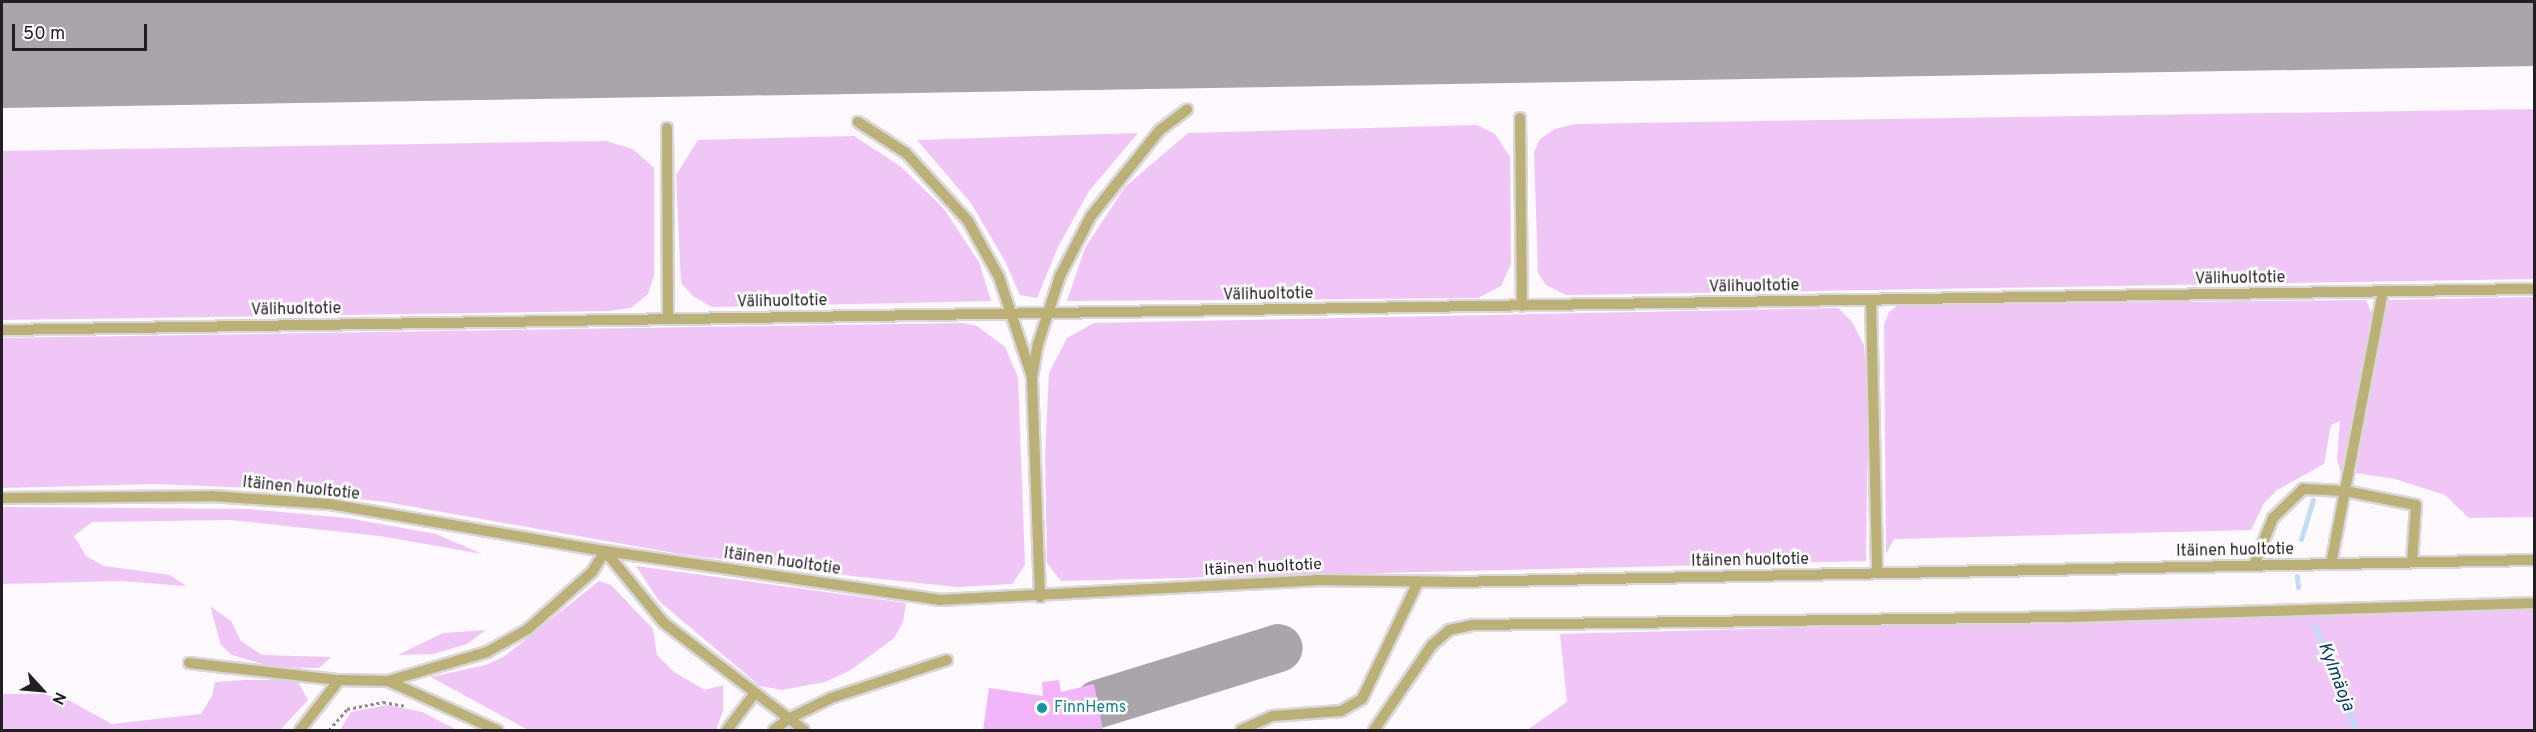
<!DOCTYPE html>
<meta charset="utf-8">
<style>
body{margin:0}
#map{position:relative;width:2536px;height:732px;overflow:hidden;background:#fdf9fe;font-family:Overpass,sans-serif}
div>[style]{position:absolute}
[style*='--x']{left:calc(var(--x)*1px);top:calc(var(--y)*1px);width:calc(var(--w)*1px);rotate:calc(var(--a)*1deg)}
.green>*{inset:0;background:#efc6f6}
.stream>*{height:5px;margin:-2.5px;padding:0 2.5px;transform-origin:2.5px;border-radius:2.5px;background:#c1ddf6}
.taxiway>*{height:48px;margin:-24px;padding:0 24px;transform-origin:24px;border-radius:24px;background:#aaa4ab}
.runway>*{height:122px;margin:-61px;padding:0 61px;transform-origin:61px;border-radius:61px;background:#aaa4ab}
.building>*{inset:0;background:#f2b5fc}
.path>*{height:3px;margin-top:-1.5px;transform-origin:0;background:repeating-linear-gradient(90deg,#908a91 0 3px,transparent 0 6px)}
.roads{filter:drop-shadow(2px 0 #dad6db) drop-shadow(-2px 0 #dad6db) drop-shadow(0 2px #dad6db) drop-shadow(0 -2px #dad6db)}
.service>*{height:10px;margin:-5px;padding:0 5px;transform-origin:5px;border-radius:5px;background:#bbb075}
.dots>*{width:16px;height:16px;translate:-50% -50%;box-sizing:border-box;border:3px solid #fff;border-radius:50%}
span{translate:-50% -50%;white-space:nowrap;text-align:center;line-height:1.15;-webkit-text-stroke:5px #fff;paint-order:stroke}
.street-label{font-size:16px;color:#241d26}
.culture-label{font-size:16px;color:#0d838f}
.left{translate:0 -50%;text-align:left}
.water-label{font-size:18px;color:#033c64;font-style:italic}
.frame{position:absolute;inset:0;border:3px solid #241d26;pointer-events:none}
.north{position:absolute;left:12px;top:660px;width:60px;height:60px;-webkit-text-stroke:4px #fff;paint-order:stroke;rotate:116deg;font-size:16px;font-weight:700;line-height:24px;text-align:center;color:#241d26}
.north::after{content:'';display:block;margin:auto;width:21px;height:27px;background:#241d26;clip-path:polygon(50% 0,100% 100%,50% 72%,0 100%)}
.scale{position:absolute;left:12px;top:24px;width:135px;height:27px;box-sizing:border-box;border:3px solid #241d26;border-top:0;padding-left:8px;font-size:18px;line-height:21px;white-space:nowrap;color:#241d26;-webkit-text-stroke:4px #fff;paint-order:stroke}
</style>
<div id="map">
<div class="green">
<i style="clip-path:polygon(2534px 109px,2534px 279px,1566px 295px,1546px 285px,1538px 273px,1534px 152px,1540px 139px,1555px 129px,1575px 124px)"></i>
<i style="clip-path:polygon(1477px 125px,1495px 134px,1510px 157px,1511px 264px,1501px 286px,1478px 298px,1067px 301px,1085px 248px,1125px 187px,1188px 133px)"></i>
<i style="clip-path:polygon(1138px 133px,1089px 191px,1058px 247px,1037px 298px,1020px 295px,1005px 261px,971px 203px,917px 140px)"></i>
<i style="clip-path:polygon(854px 136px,900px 166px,944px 209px,979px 262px,991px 301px,712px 307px,694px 297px,681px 283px,676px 175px,698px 140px)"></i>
<i style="clip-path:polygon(606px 141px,633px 149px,654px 168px,654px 275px,648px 294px,631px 308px,609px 311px,2px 320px,2px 151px)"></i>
<i style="clip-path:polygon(2534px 297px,2534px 517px,2469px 518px,2445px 495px,2395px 479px,2356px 473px,2386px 300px)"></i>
<i style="clip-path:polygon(2366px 300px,2372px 314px,2341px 473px,2337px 459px,2340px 421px,2331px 425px,2324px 464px,2277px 490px,2264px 503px,2251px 530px,1894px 539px,1886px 554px,1884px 325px,1889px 312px,1898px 305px)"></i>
<i style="clip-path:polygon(1838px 308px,1852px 322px,1864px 345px,1868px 402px,1866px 561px,1061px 581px,1047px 563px,1045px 454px,1049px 373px,1067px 338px,1094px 323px)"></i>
<i style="clip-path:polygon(962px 323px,977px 326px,1005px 347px,1018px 377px,1025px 565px,1012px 584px,957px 587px,853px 576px,680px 554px,386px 502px,255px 488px,155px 484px,2px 488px,2px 338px)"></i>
<i style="clip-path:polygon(2px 507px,249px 509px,347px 518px,436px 534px,482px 554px,380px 536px,230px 520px,92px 522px,74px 536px,86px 556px,104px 566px,170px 575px,186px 586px,121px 581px,2px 584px)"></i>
<i style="clip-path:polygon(636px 566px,906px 603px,903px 622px,894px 638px,851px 670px,825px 682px,782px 690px,760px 686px,659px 601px)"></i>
<i style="clip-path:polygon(599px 581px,611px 585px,653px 629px,657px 655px,674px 672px,705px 690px,723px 685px,723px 711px,716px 730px,528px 730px,431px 677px,486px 665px,505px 656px)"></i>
<i style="clip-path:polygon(210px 606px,231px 621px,241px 641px,262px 655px,331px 657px,319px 668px,273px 667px,232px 655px,221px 645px)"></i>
<i style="clip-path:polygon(2534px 608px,2534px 730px,1527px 730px,1567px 702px,1560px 634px)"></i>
<i style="clip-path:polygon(486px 630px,467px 644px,433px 654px,398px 655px,443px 633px)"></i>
<i style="clip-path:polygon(244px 680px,297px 680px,308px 700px,280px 730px,2px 730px,2px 694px,44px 694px,70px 701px,112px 724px,201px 714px,212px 696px,215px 682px)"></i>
<i style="clip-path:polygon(387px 705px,422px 712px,457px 730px,340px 730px,351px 712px)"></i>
</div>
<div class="stream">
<i style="--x:2301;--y:539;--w:41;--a:-72.9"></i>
<i style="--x:2297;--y:576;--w:11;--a:85"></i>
<i style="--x:2314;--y:624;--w:114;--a:68.4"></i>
</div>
<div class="taxiway">
<i style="--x:743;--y:2;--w:24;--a:28"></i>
<i style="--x:764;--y:13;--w:45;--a:16.8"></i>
<i style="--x:807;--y:26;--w:74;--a:6.2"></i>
<i style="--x:1631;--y:2;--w:30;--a:17"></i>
<i style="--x:1660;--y:11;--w:57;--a:8.1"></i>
<i style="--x:1216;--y:25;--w:73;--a:-18.4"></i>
<i style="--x:318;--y:42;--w:60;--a:-6.7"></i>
<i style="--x:378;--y:35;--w:52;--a:-16.7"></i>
<i style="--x:428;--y:20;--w:43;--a:-24.8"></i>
<i style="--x:1098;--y:704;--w:189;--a:-17.2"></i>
</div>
<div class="runway">
<i style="--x:2;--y:47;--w:2532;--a:-0.95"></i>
</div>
<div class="building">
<i style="clip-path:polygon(1059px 680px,1061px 692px,1094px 684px,1103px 730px,983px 730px,989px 688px,1043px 696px,1042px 682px)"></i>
</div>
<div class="path">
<i style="--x:329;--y:730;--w:28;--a:-49"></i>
<i style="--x:347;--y:709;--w:37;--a:-11"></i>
<i style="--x:383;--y:702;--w:23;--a:10"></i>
</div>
<div class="roads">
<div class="service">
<i style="--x:1520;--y:118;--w:188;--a:89.4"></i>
<i style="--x:858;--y:122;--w:57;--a:32.9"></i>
<i style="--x:906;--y:153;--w:92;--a:47.6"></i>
<i style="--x:968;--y:221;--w:64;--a:61"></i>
<i style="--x:999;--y:277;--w:102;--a:71.7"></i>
<i style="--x:667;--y:128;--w:190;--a:89.7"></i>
<i style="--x:1871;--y:300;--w:273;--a:88.7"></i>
<i style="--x:2;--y:330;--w:2532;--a:-0.93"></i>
<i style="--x:2;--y:498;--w:209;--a:-0.5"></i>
<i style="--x:211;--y:496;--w:118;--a:3.9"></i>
<i style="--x:329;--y:504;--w:280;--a:9.7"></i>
<i style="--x:605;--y:551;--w:338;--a:8.3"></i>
<i style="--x:939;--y:600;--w:378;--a:-3"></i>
<i style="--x:1316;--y:580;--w:139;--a:0.8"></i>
<i style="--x:1455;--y:582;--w:1079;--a:-1.17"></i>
<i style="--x:2331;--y:564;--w:277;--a:-79.2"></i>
<i style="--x:2254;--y:565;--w:51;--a:-68"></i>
<i style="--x:2273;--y:518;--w:42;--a:-44"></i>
<i style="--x:2303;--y:489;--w:42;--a:2.7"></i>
<i style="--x:2345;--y:491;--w:72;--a:11.2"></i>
<i style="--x:2416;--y:505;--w:57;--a:94"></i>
<i style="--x:1040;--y:597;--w:220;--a:-92.1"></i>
<i style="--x:1032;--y:377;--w:34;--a:-80"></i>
<i style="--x:1038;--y:344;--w:71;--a:-72.1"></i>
<i style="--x:1060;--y:276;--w:68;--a:-62.7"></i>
<i style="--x:1091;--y:216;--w:110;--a:-51.3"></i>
<i style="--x:1160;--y:130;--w:34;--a:-37"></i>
<i style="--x:189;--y:663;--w:151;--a:6.5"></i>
<i style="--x:339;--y:680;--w:49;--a:1.2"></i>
<i style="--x:388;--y:681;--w:120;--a:24.2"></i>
<i style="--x:388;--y:681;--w:103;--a:-16.3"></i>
<i style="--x:487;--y:652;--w:47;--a:-29.3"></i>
<i style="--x:528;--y:629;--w:86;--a:-41.7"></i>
<i style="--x:592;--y:572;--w:25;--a:-58"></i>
<i style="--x:605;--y:551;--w:93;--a:50.7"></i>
<i style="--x:664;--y:623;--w:176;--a:37.4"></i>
<i style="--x:300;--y:730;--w:63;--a:-52"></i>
<i style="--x:727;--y:730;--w:46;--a:-52.9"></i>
<i style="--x:774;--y:730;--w:18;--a:-38"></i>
<i style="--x:788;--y:719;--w:48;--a:-26"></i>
<i style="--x:831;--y:698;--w:122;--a:-18.1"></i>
<i style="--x:1241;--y:730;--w:35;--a:-24"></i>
<i style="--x:1273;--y:716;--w:68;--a:-4.2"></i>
<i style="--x:1341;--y:711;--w:24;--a:-30"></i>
<i style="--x:1362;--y:699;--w:130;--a:-64.4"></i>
<i style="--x:1374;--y:730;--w:103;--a:-55.7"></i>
<i style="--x:1432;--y:645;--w:23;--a:-41"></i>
<i style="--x:1449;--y:630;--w:25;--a:-12"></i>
<i style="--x:1473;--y:625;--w:593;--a:-0.77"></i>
<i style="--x:2066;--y:617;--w:468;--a:-1.7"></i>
</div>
</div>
<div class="dots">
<i style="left:1042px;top:708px;background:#0f9aa8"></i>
</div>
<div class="street-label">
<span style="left:2240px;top:279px;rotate:-1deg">Välihuoltotie</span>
<span style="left:1754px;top:287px;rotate:-1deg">Välihuoltotie</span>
<span style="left:1268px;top:295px;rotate:-1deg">Välihuoltotie</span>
<span style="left:782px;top:302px;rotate:-1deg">Välihuoltotie</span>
<span style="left:296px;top:310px;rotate:-1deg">Välihuoltotie</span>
<span style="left:301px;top:489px;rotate:6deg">Itäinen huoltotie</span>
<span style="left:2235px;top:551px;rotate:-1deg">Itäinen huoltotie</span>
<span style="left:1750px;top:561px;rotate:-1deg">Itäinen huoltotie</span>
<span style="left:782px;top:562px;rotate:8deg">Itäinen huoltotie</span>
<span style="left:1263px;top:568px;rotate:-3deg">Itäinen huoltotie</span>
</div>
<div class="culture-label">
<span class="left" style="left:1054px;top:708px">FinnHems</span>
</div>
<div class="water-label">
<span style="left:2335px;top:677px;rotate:69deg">Kylmäoja</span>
</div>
<div class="frame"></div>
<div class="north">N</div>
<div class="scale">50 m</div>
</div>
